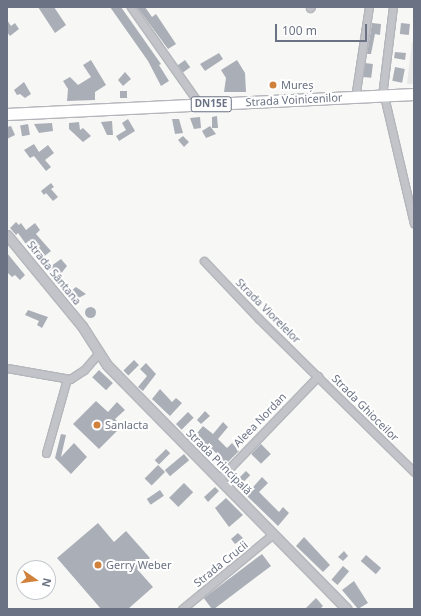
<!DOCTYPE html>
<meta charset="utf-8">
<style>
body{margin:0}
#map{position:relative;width:421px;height:616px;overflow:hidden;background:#f7f8f5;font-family:"Noto Sans",sans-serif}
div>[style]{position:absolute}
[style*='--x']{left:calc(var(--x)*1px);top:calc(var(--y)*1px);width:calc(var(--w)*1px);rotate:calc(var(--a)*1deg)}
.built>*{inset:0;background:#e8e8e9}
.building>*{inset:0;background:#aaaeb7;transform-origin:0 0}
.round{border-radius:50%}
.roads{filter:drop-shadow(1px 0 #b4b6bb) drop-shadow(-1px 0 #b4b6bb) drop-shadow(0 1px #b4b6bb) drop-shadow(0 -1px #b4b6bb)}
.minor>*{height:7px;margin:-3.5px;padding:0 3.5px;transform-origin:3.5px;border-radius:3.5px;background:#c2c4c9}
.tertiary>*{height:9px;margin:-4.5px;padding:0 4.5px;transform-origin:4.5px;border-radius:4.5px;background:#c2c4c9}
.primary>*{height:11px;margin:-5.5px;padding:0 5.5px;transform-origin:5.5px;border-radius:5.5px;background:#fff}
.dots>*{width:11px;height:11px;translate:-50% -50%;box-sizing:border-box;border:2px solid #fff;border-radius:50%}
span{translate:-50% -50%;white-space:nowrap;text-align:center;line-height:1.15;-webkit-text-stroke:4px #fff;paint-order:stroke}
.shield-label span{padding:1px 3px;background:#fff;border:1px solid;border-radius:3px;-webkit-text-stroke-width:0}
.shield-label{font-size:10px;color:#6a7283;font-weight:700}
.poi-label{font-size:11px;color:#6a7283}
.left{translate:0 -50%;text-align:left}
.street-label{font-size:11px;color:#6a7283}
.frame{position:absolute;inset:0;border:8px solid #6a7283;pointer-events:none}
.north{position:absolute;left:16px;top:560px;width:40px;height:40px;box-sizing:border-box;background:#fff;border:1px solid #c3c7cd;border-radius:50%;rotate:103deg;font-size:11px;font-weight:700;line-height:16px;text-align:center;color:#6a7283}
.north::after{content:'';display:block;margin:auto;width:14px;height:18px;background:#d0823d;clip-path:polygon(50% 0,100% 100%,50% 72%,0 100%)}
.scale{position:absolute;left:275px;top:24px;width:92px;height:18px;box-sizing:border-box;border:2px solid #6a7283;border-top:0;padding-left:5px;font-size:12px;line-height:14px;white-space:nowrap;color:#6a7283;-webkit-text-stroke:3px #fff;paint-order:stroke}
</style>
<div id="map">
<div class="built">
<i style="clip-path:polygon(414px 40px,414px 84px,407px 84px,412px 42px)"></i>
</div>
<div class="building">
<i style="clip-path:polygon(38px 7px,54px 7px,66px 25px,55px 33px)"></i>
<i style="clip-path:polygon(110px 7px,121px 7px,161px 64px,159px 65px,169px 81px,161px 86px,148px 61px)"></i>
<i style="clip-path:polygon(137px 7px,145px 7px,152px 17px,156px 14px,176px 44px,168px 49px)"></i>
<i style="clip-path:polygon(7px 20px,11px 26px,15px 23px,19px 29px,10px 36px,7px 32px)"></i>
<i style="clip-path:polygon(372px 23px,381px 24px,380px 35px,375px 34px,371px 54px,367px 54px)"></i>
<i style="left:401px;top:23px;width:9px;height:11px;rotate:6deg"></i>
<i style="clip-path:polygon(395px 52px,406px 53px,405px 60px,394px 58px)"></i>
<i style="clip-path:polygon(219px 53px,223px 59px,205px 71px,200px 64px)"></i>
<i style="clip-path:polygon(91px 60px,106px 85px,95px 92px,95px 100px,67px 101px,68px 89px,63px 81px,70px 77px,78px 85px,91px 77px,83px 65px)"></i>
<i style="left:185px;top:60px;width:9px;height:9px;rotate:54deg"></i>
<i style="clip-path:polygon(237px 60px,245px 73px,246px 92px,224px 92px,226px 78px,221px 70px)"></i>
<i style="left:365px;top:63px;width:8px;height:14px;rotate:7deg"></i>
<i style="left:395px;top:67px;width:10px;height:14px;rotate:11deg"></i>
<i style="clip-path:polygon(125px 72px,131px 79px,123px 86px,118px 80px)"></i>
<i style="clip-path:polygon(24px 82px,31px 94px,25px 98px,20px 94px,17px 95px,14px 90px)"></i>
<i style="left:120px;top:91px;width:7px;height:7px"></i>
<i style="clip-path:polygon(217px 116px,218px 128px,212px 128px,212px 117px)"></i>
<i style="clip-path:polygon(200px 117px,201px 128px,194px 129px,190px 118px)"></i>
<i style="clip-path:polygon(128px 119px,135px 131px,119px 141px,116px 136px,126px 130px,122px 123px)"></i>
<i style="clip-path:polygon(172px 119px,179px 119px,183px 133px,175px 134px)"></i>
<i style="clip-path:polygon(112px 121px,113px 135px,107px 135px,101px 122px)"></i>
<i style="clip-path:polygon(79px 122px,80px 130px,83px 128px,91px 136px,83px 142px,69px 129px,69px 123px)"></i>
<i style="clip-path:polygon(52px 123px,53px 131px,39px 133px,34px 124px)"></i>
<i style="left:28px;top:124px;width:11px;height:8px;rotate:80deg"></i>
<i style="clip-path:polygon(11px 126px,15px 135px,7px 139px,7px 127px)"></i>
<i style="clip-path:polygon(210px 126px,216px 134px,206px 138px,202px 131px)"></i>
<i style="clip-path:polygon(183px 136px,189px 142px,184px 147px,178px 140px)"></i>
<i style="clip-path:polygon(34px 144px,39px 152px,48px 145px,54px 153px,45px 160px,51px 167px,46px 171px,34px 156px,30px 158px,24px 150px)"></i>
<i style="clip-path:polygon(51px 183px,54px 187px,51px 189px,58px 197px,53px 201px,46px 193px,44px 195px,41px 191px)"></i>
<i style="clip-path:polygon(16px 222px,19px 225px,21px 223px,26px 230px,35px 223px,40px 230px,36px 234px,51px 251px,38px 261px,18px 233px,16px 235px,10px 228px)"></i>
<i style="clip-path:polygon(7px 253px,25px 275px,20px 280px,15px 275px,12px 277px,7px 272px)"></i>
<i style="clip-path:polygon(61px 259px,67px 266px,56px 280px,47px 269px)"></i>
<i style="clip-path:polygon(76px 287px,86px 294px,73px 301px,67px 294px)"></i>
<i class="round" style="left:84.5px;top:306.5px;width:11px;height:11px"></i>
<i style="clip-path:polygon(28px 310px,48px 317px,42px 328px,37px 325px,39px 321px,25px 315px)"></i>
<i style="left:134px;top:360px;width:7px;height:15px;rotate:45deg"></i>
<i style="clip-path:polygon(146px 363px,156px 374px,143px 391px,138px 387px,147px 376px,140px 369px)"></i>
<i style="left:99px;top:370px;width:19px;height:10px;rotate:43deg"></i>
<i style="clip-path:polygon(160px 389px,172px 402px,176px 398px,182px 403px,170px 416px,152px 399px)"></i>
<i style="clip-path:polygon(96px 401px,108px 412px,117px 402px,125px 410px,115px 419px,122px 426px,99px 449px,73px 424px)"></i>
<i style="clip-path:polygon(205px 411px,210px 416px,201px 424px,197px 420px)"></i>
<i style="left:188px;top:412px;width:8px;height:17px;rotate:45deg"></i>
<i style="clip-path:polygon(223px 422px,228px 427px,218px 439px,227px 448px,232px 443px,239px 451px,221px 469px,217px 466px,223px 459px,209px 447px,205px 452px,192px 439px,203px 426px,213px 434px)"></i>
<i style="clip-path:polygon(61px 434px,66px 435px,61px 457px,74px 443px,87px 457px,71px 474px,55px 458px)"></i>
<i style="left:261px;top:444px;width:14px;height:14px;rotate:45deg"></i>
<i style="left:166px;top:449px;width:6px;height:16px;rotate:45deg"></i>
<i style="left:184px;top:454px;width:8px;height:25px;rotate:50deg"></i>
<i style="left:158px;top:465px;width:10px;height:19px;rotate:45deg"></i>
<i style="left:246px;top:471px;width:6px;height:16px;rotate:45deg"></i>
<i style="clip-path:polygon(262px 477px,268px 483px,259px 492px,279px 512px,283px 507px,289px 513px,278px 526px,246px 495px)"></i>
<i style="left:184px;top:483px;width:13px;height:21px;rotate:45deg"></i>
<i style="clip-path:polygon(215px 487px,219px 491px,208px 502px,204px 497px)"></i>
<i style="left:160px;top:490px;width:7px;height:16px;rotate:56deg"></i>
<i style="clip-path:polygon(226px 498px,243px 515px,229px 527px,215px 508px)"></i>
<i style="clip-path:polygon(98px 523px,114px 542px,126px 531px,150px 558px,137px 569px,153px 587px,128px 609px,101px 609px,57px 558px)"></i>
<i style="clip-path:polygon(238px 533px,243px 538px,235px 544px,231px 539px)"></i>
<i style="clip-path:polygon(304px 537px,330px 565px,323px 572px,296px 546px)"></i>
<i style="clip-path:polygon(344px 551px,348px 556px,343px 561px,338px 557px)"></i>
<i style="left:262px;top:554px;width:15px;height:73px;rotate:53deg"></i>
<i style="left:366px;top:555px;width:20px;height:8px;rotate:41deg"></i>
<i style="left:343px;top:566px;width:8px;height:18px;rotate:40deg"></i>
<i style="clip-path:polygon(354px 581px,368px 603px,358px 609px,342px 590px)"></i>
<i style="clip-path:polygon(316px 598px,323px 606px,320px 609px,305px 609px)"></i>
</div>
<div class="roads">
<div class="minor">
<i style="--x:131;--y:7;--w:120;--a:54.9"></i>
<i style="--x:310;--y:8;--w:1;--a:-45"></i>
<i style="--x:382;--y:96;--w:90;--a:-83"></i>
<i style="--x:384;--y:96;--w:131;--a:76.8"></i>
<i style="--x:355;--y:98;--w:92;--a:-81.3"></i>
<i style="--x:204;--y:261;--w:79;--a:46.5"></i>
<i style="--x:258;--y:318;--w:219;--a:44.6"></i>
<i style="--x:7;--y:368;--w:64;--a:9.9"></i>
<i style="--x:70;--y:379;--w:17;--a:-33"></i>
<i style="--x:84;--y:370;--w:23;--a:-49"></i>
<i style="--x:46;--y:453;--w:77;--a:-74.2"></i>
<i style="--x:219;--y:479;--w:143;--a:-46.1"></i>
<i style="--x:182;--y:609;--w:118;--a:-39.5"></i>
</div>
<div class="tertiary">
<i style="--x:7;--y:235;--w:118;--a:50.5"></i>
<i style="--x:82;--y:326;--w:46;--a:57.3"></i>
<i style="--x:107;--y:365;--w:342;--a:45.5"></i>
</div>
<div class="primary">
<i style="--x:7;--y:114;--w:407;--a:-2.8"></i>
</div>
</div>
<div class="dots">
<i style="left:273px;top:85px;background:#d0823d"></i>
<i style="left:97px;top:425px;background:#d0823d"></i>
<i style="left:98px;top:565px;background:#d0823d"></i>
</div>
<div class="shield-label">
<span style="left:211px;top:104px">DN15E</span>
</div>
<div class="poi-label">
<span class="left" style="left:281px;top:85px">Mureș</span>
<span class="left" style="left:105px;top:425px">Sanlacta</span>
<span class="left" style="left:106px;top:565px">Gerry Weber</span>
</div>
<div class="street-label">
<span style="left:294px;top:100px;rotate:-3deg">Strada Voinicenilor</span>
<span style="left:54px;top:273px;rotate:51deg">Strada Sântana</span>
<span style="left:268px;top:311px;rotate:45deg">Strada Viorelelor</span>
<span style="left:365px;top:408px;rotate:45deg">Strada Ghioceilor</span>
<span style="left:260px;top:420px;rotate:-46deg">Aleea Nordan</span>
<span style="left:219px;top:462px;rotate:45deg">Strada Principală</span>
<span style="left:221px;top:564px;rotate:-39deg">Strada Crucii</span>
</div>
<div class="frame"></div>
<div class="north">N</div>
<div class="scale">100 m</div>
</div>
